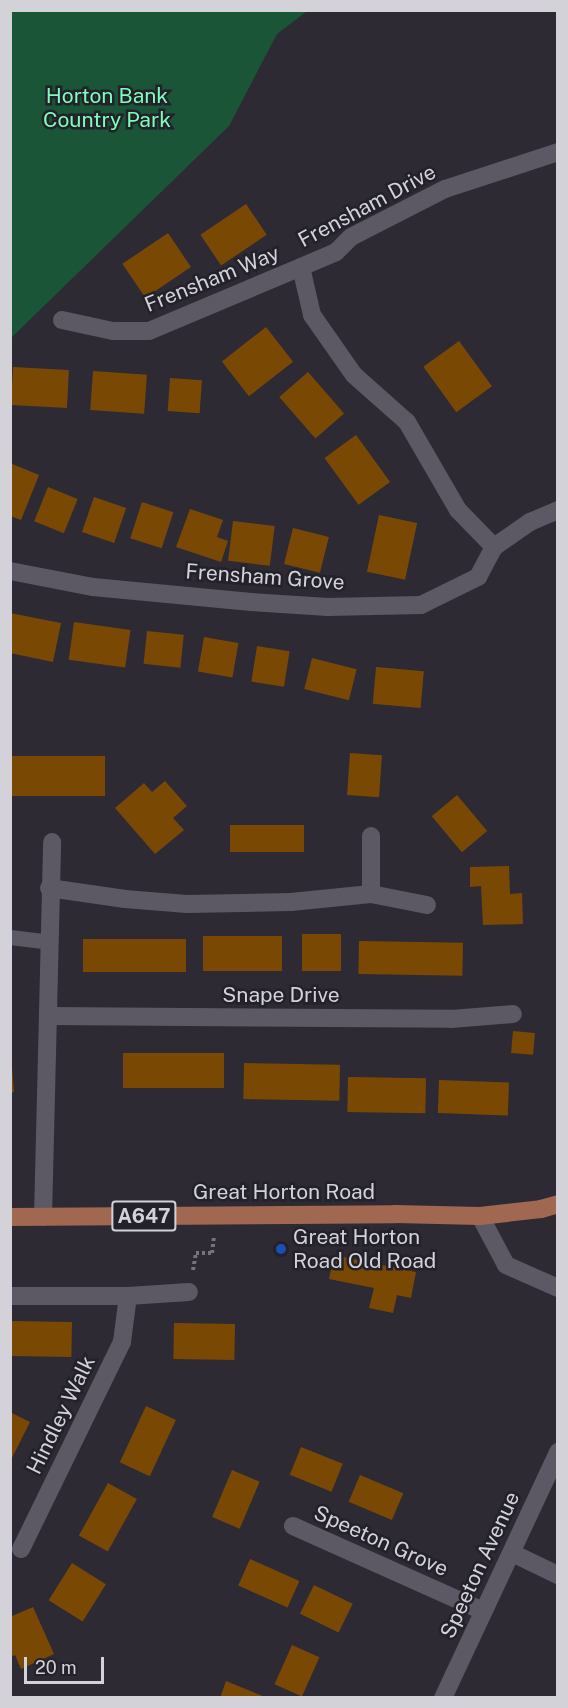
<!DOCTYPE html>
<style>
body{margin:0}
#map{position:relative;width:568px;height:1708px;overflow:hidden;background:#2d2a34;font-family:"Public Sans",sans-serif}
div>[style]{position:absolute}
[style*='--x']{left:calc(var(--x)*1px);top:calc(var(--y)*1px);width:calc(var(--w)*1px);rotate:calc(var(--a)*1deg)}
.green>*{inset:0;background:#1a5538}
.building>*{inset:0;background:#794903;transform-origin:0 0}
.path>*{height:4px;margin-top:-2px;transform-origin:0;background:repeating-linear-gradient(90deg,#76737c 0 3px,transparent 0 6px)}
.lane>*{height:15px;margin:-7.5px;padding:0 7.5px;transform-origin:7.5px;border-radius:7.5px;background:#5c5964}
.street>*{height:18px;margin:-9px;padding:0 9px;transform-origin:9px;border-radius:9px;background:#5c5964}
.primary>*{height:18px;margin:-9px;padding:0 9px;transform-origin:9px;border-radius:9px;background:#a06850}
.dots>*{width:16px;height:16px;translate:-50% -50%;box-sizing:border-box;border:3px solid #23212a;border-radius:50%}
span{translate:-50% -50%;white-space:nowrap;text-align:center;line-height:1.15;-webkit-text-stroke:5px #23212a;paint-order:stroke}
.shield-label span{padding:2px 4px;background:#23212a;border:2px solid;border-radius:4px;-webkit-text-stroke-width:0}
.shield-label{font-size:20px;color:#d4d2d9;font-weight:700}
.park-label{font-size:21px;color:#7cffb9}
.street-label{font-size:21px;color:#d4d2d9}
.poi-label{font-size:21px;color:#d4d2d9}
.left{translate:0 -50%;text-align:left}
.frame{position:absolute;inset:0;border:12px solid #d4d2d9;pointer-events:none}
.scale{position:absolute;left:24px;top:1657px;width:80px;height:27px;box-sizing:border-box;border:3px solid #d4d2d9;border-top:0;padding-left:8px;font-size:18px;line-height:21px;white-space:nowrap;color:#d4d2d9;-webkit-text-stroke:4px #23212a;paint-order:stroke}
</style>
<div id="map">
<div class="green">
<i style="clip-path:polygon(11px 10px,307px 11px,277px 34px,229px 126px,11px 338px)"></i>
</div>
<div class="building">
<i style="left:246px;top:204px;width:37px;height:55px;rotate:56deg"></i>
<i style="left:168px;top:233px;width:41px;height:55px;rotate:56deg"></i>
<i style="left:266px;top:327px;width:44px;height:56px;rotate:52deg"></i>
<i style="left:459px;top:341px;width:56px;height:44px;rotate:54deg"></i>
<i style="left:13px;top:367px;width:56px;height:38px;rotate:3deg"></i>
<i style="left:93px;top:371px;width:54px;height:39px;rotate:4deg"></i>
<i style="left:308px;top:372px;width:55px;height:38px;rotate:49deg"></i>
<i style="left:170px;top:378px;width:32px;height:33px;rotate:4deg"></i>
<i style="left:356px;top:435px;width:58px;height:39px;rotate:54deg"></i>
<i style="clip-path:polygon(10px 463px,39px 475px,21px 520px,10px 516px)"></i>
<i style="left:48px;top:487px;width:32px;height:37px;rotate:22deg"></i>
<i style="left:94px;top:497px;width:34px;height:37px;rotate:19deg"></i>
<i style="left:142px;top:502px;width:33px;height:38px;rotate:18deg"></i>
<i style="clip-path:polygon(190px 509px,223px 520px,217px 537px,228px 541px,221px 562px,176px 547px)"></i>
<i style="left:379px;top:515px;width:39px;height:58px;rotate:12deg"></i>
<i style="left:233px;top:521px;width:42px;height:40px;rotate:7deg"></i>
<i style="left:293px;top:528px;width:37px;height:37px;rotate:14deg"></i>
<i style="clip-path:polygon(10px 613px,61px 623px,53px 662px,10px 653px)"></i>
<i style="left:74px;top:622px;width:57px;height:38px;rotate:8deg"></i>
<i style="left:147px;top:631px;width:37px;height:33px;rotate:6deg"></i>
<i style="left:204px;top:637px;width:35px;height:35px;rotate:10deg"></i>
<i style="left:257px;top:646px;width:33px;height:36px;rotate:9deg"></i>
<i style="left:312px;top:658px;width:46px;height:32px;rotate:14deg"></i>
<i style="left:376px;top:667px;width:48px;height:37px;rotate:5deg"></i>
<i style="left:350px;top:753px;width:32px;height:42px;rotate:4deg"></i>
<i style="left:10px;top:756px;width:95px;height:40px"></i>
<i style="clip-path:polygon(165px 781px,187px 806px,173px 818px,184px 830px,155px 854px,115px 808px,144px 783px,152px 792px)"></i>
<i style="left:457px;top:795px;width:47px;height:33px;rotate:50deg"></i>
<i style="left:304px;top:825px;width:27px;height:74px;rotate:90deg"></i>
<i style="clip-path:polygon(509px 866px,510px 894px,522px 893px,523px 924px,483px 925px,481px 886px,470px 887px,470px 867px)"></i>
<i style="left:302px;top:934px;width:39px;height:37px"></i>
<i style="left:203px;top:936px;width:79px;height:35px"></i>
<i style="left:83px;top:939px;width:103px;height:33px"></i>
<i style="left:359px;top:941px;width:104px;height:33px;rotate:1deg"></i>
<i style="left:513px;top:1031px;width:22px;height:22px;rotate:5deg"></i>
<i style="left:123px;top:1053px;width:101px;height:35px"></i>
<i style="left:244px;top:1063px;width:96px;height:36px;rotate:1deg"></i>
<i style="clip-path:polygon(10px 1068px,12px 1068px,14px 1092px,10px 1093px)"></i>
<i style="left:348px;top:1077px;width:78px;height:35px;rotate:1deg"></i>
<i style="left:439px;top:1080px;width:70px;height:33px;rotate:2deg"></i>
<i style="clip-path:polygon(334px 1255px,416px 1272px,411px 1298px,397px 1295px,393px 1313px,369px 1308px,374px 1288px,329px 1279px)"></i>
<i style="left:12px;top:1321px;width:60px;height:35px;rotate:1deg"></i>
<i style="left:174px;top:1323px;width:61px;height:36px;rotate:1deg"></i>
<i style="left:146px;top:1406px;width:33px;height:62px;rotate:25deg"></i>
<i style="clip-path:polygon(10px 1412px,30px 1422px,10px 1462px)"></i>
<i style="left:301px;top:1447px;width:45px;height:30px;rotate:22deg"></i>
<i style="left:232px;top:1470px;width:30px;height:51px;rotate:23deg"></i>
<i style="left:360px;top:1475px;width:47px;height:29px;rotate:23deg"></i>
<i style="left:108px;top:1483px;width:33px;height:60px;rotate:29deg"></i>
<i style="left:250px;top:1559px;width:54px;height:29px;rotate:24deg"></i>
<i style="left:72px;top:1563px;width:40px;height:44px;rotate:32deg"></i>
<i style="left:314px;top:1585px;width:43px;height:32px;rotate:26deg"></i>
<i style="clip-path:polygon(33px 1607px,54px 1654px,21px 1669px,15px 1655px,10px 1657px,10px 1617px)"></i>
<i style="left:292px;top:1645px;width:30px;height:43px;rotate:24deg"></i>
<i style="clip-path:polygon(226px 1681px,265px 1697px,265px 1698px,220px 1698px)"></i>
</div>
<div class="path">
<i style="--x:193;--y:1270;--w:17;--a:-80"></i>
<i style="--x:196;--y:1253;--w:16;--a:0"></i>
<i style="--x:212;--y:1253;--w:17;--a:-83"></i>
</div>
<div class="lane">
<i style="--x:10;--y:937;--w:39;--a:7"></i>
</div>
<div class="street">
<i style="--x:301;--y:267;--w:38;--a:-23"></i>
<i style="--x:336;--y:252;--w:21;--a:-45"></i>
<i style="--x:351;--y:237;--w:106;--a:-27.1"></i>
<i style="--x:445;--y:189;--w:119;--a:-18.1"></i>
<i style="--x:62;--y:320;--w:52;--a:12.2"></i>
<i style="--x:113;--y:331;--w:36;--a:0"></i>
<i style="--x:149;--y:331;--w:165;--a:-22.8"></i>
<i style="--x:301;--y:267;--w:49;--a:77.1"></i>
<i style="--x:312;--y:315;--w:73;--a:55"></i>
<i style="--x:354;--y:375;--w:71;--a:41.6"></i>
<i style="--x:407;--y:422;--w:102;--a:59.9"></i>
<i style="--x:458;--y:510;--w:52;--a:45.8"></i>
<i style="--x:10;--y:571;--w:85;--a:10.9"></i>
<i style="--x:93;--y:587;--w:159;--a:5.4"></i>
<i style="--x:251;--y:602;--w:77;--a:3.7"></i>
<i style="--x:328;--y:607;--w:93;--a:-1.2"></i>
<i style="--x:421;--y:605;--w:64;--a:-26.2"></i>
<i style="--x:478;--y:577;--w:34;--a:-62"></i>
<i style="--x:494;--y:547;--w:44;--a:-34.8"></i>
<i style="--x:530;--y:522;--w:30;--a:-23"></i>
<i style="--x:371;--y:836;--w:58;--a:90"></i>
<i style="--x:49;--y:888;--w:77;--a:8.2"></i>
<i style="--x:125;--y:899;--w:62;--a:4.6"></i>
<i style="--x:187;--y:904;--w:104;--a:-1.1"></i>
<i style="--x:291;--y:902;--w:80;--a:-5.7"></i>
<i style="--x:371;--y:894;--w:57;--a:11.1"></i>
<i style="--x:49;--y:1016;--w:402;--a:0.4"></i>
<i style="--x:451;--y:1019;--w:62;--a:-4.6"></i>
<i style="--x:480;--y:1216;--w:55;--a:62"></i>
<i style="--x:506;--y:1265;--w:57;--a:23.9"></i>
<i style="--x:43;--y:1217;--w:375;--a:-88.6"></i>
<i style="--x:10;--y:1296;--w:118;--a:0"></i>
<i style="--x:128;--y:1296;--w:61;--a:-3.8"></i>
<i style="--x:293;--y:1526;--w:208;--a:24.1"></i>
<i style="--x:21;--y:1549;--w:230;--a:-64"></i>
<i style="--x:122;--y:1342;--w:46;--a:-82.6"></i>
<i style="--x:512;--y:1553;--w:51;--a:25.6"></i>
<i style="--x:443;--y:1698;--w:272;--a:-64.9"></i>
</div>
<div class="primary">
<i style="--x:10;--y:1217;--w:385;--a:-0.4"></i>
<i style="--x:395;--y:1214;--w:85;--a:1.3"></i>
<i style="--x:480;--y:1216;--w:61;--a:-6.5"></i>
<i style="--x:541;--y:1209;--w:18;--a:-16"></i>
</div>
<div class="dots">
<i style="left:281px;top:1249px;background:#1a4fb4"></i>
</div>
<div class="shield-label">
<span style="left:144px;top:1216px">A647</span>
</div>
<div class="park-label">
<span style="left:107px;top:108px">Horton Bank<br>Country Park</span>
</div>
<div class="street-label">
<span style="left:367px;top:206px;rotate:-28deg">Frensham Drive</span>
<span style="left:212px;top:279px;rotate:-22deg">Frensham Way</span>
<span style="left:265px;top:577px;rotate:4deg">Frensham Grove</span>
<span style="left:281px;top:995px">Snape Drive</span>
<span style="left:284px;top:1192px">Great Horton Road</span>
<span style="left:61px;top:1415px;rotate:-64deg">Hindley Walk</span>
<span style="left:381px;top:1541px;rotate:24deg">Speeton Grove</span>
<span style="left:480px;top:1565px;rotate:-65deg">Speeton Avenue</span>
</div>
<div class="poi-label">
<span class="left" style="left:293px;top:1249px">Great Horton<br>Road Old Road</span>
</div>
<div class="frame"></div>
<div class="scale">20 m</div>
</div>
